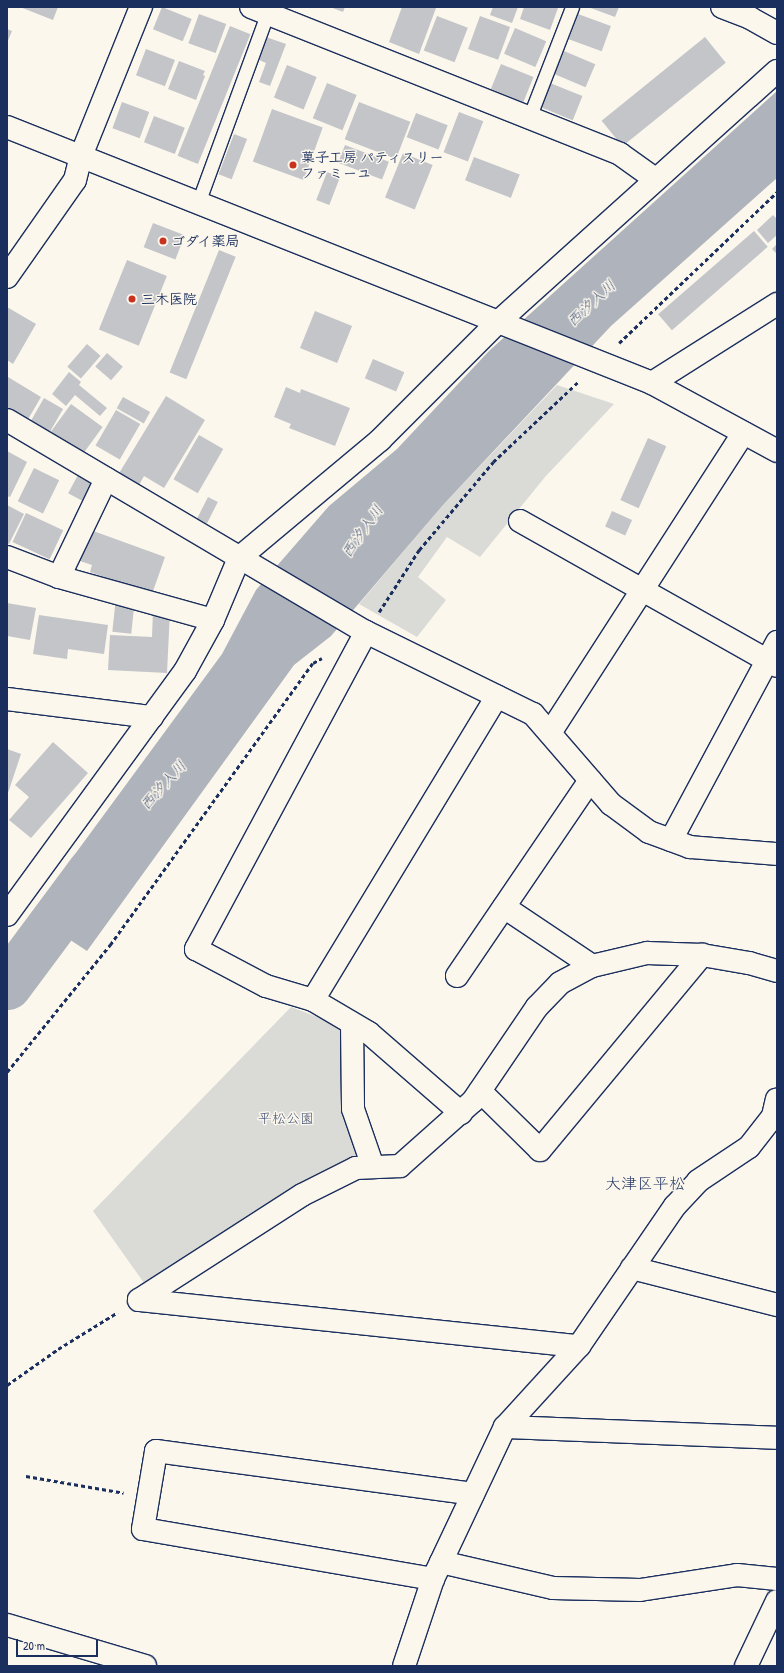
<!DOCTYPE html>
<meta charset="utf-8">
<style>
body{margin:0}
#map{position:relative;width:784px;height:1673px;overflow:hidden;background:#fbf7ec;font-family:"Patrick Hand","Klee One",sans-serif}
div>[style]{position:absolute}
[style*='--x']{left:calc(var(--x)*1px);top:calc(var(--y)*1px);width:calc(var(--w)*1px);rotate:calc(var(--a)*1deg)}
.green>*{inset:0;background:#dadad7}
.water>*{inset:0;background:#afb3bb}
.river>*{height:49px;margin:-24.5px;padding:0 24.5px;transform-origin:24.5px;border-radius:24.5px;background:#afb3bb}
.building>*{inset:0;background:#c3c5c9;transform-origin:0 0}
.path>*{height:2.5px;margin-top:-1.25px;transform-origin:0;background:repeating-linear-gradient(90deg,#1b2f5e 0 4px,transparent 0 7px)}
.roads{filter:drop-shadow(1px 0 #1b2f5e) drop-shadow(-1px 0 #1b2f5e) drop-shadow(0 1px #1b2f5e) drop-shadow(0 -1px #1b2f5e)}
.service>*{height:13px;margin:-6.5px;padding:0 6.5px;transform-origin:6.5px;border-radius:6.5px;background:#fbf7ec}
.minor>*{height:22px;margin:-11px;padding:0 11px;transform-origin:11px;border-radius:11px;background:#fbf7ec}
.tertiary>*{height:22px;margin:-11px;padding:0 11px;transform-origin:11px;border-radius:11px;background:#fbf7ec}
.secondary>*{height:22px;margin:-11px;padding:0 11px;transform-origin:11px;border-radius:11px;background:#fbf7ec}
.dots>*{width:11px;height:11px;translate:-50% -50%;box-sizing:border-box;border:2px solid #fbf7ec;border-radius:50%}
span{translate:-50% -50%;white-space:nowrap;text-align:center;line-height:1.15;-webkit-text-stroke:3px #fbf7ec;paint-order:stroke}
.poi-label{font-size:14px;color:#1b2f5e;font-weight:700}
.left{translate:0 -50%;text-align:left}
.park-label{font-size:14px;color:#415176}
.water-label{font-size:15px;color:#47577a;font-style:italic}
.quarter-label{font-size:16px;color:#1b2f5e}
.frame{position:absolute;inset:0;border:8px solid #1b2f5e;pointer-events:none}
.scale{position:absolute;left:16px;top:1639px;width:82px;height:18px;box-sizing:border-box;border:2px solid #1b2f5e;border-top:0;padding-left:5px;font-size:12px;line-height:14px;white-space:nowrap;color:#1b2f5e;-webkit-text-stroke:3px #fbf7ec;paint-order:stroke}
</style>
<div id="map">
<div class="green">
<i style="clip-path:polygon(557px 385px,614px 404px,545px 477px,480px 557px,447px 537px,418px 577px,446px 600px,417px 637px,359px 604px,443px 505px)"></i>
<i style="clip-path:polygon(291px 1007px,362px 1034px,358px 1105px,378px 1158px,149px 1290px,93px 1211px)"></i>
</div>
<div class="water">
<i style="clip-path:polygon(777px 91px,777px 178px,611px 326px,443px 505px,331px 636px,294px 665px,87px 951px,31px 914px,222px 654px,256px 590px,329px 506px,397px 449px,489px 351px)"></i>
</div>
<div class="river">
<i style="--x:7;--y:985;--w:141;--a:-53.4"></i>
</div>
<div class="building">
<i style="clip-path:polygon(20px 7px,58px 7px,53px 20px)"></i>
<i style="left:162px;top:7px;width:32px;height:24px;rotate:22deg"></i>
<i style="clip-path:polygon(330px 7px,345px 7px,343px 12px)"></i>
<i style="clip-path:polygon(402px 7px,436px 8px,419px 54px,389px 42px)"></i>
<i style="clip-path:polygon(493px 7px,518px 7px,512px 23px,490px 15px)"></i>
<i style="clip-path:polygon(524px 7px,558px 8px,550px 30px,520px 19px)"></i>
<i style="clip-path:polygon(588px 7px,619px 7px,615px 17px)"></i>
<i style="left:199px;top:14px;width:29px;height:31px;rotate:20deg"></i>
<i style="left:578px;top:14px;width:35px;height:27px;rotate:20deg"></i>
<i style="left:437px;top:16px;width:33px;height:37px;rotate:21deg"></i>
<i style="left:480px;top:16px;width:32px;height:35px;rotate:20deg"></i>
<i style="left:230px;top:26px;width:22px;height:140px;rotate:22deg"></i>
<i style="left:515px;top:28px;width:34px;height:28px;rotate:23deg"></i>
<i style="clip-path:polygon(7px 29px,12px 31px,7px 43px)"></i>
<i style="clip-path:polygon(266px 37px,286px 44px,270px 86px,259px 82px,266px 63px,257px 59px)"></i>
<i style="left:705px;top:37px;width:33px;height:133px;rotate:51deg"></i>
<i style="left:146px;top:49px;width:31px;height:28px;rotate:21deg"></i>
<i style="left:564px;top:51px;width:34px;height:25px;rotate:23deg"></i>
<i style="clip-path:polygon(179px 61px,205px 71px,203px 75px,205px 76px,196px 100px,168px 89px)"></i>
<i style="left:501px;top:64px;width:35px;height:27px;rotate:22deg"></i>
<i style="left:287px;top:65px;width:32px;height:35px;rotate:22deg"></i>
<i style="left:327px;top:83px;width:32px;height:38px;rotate:22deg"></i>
<i style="left:550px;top:83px;width:35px;height:26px;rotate:22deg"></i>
<i style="left:122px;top:102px;width:29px;height:28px;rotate:20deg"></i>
<i style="left:359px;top:102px;width:55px;height:40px;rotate:21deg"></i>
<i style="left:272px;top:109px;width:54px;height:56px;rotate:20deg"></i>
<i style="left:459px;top:112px;width:26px;height:43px;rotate:21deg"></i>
<i style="left:416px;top:113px;width:34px;height:26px;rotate:21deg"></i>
<i style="left:154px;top:116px;width:33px;height:28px;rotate:21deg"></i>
<i style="left:234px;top:134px;width:14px;height:43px;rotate:21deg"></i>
<i style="left:345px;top:145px;width:47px;height:19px;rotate:21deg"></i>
<i style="left:403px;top:153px;width:32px;height:48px;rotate:22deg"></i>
<i style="left:474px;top:157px;width:49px;height:25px;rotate:21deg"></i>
<i style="left:327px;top:172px;width:14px;height:30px;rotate:21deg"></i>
<i style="clip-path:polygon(773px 215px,777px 219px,777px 235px,768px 243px,757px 230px)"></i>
<i style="left:153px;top:223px;width:34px;height:26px;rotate:21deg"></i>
<i style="left:754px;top:231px;width:21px;height:127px;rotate:49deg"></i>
<i style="clip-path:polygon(777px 244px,777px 254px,772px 249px)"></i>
<i style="left:219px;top:250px;width:18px;height:132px;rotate:22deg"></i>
<i style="left:127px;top:260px;width:43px;height:75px;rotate:22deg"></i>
<i style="clip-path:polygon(7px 307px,36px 324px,13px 364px,7px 360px)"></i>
<i style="left:315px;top:311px;width:40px;height:40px;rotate:22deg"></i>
<i style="left:87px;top:344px;width:18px;height:30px;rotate:41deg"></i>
<i style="left:107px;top:353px;width:21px;height:18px;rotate:41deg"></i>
<i style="left:373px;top:359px;width:34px;height:21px;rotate:23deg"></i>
<i style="clip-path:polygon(69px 372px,81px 382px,79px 385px,107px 408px,100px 416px,75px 395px,66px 406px,52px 394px)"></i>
<i style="clip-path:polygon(8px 377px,41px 397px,27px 421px,7px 408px)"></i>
<i style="clip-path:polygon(286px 387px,300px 393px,301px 389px,350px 408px,335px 446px,289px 428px,291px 424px,274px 417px)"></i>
<i style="clip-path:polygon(166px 396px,205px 420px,164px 488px,144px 476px,138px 487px,118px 475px)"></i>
<i style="left:123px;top:397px;width:31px;height:13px;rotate:29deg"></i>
<i style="left:44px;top:398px;width:22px;height:34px;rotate:30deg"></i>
<i style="left:71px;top:404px;width:39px;height:34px;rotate:36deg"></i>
<i style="left:116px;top:410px;width:28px;height:41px;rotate:30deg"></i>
<i style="left:199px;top:435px;width:28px;height:51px;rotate:30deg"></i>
<i style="left:648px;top:438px;width:20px;height:68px;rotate:24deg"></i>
<i style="clip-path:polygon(7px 451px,27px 462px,10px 497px,7px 496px)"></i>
<i style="left:34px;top:468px;width:28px;height:37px;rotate:26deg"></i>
<i style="left:79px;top:473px;width:19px;height:23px;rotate:28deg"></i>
<i style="left:208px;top:497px;width:11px;height:24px;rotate:27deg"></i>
<i style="clip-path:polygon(7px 505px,24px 514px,9px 544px,7px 543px)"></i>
<i style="left:612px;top:511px;width:22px;height:17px;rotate:24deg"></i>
<i style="left:26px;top:513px;width:41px;height:32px;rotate:25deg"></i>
<i style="clip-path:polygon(85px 528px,165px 557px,152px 594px,90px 572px,92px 565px,74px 559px)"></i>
<i style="left:116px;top:597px;width:19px;height:35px;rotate:6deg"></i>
<i style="clip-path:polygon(7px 603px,36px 608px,30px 640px,7px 636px)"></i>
<i style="clip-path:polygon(153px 610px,170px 611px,167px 673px,108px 670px,110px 635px,152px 637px)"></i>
<i style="clip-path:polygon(39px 615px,108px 625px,104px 654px,68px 649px,67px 659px,33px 654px)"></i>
<i style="clip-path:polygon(53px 742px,88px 773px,31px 838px,9px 820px,29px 797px,15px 785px)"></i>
<i style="clip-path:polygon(7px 749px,21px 754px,8px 793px,7px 792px)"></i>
</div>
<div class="path">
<i style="--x:619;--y:343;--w:219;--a:-43.7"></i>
<i style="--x:379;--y:612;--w:74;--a:-57.2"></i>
<i style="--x:419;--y:550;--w:115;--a:-49.9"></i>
<i style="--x:493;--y:462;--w:118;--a:-43.3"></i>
<i style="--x:7;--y:1072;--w:164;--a:-51"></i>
<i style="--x:110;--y:945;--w:347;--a:-54.3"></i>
<i style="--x:313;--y:663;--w:10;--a:-29"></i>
<i style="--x:7;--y:1385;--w:62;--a:-35.2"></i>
<i style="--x:58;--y:1349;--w:70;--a:-31.7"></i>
<i style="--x:26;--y:1476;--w:99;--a:9.8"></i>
</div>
<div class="roads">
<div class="service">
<i style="--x:529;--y:118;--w:119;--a:-68.8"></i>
<i style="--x:198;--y:203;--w:201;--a:-69.9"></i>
</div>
<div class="minor">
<i style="--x:251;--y:7;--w:397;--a:21.7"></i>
<i style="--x:620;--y:154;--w:43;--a:35.5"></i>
<i style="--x:722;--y:7;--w:30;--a:21"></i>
<i style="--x:750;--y:18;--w:31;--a:29"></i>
<i style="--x:7;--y:277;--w:118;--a:-55"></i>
<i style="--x:75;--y:180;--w:25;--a:-76"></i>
<i style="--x:81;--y:156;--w:161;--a:-68.1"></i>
<i style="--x:652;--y:383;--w:148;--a:-32.3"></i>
<i style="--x:7;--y:420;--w:417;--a:30.6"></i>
<i style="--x:366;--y:632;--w:186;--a:26.2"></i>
<i style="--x:533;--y:714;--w:119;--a:49.1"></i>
<i style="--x:611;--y:804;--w:47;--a:36.4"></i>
<i style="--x:649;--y:832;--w:44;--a:20.1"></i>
<i style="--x:690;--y:847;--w:87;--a:4.6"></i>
<i style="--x:520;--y:521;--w:295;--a:29.4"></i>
<i style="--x:7;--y:557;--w:56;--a:21"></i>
<i style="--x:59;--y:577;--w:160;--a:15.6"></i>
<i style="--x:59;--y:577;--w:109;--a:-64.4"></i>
<i style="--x:366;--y:632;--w:360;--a:118.2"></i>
<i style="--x:196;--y:949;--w:79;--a:27.9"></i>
<i style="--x:266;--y:986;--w:49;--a:16.6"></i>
<i style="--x:313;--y:1000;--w:65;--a:30.5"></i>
<i style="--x:369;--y:1033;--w:122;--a:41"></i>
<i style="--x:550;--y:733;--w:357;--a:-57.2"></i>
<i style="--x:671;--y:840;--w:225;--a:-61.8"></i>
<i style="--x:504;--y:907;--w:106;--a:33.8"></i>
<i style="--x:7;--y:915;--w:302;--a:-53.9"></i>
<i style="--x:185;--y:671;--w:58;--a:-61.2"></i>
<i style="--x:213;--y:620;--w:67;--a:-67.2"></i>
<i style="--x:239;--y:558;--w:184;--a:-39.9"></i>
<i style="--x:380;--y:440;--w:165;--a:-45"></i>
<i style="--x:497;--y:323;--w:377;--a:-42"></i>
<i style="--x:457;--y:976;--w:237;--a:-55.8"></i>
<i style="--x:313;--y:1000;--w:355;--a:-58.8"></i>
<i style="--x:352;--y:1024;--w:85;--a:89.3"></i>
<i style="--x:353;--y:1109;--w:61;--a:71"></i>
<i style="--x:480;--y:1091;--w:84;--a:44.5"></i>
<i style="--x:540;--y:1150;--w:254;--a:-50.3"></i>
<i style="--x:632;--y:1268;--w:150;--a:14.3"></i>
<i style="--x:139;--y:1300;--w:194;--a:-32.8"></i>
<i style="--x:302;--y:1195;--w:60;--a:-26.6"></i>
<i style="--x:356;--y:1168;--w:44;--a:-2.6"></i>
<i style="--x:400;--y:1166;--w:98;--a:-41.7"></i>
<i style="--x:473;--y:1101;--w:114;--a:-55.8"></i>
<i style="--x:537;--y:1007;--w:33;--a:-46"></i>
<i style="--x:560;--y:983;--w:36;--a:-28"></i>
<i style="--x:592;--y:966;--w:57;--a:-13.3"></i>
<i style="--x:647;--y:953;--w:55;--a:2.1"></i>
<i style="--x:702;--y:955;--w:48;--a:9.7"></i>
<i style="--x:749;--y:963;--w:29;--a:16"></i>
<i style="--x:139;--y:1300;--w:442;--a:6"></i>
<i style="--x:505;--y:1427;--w:272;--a:2.3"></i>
<i style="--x:441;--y:1562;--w:115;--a:13.1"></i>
<i style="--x:553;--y:1588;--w:87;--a:1.3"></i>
<i style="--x:640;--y:1590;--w:98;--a:-8.8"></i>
<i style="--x:737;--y:1575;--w:40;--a:5.7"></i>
<i style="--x:433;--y:1579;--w:294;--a:-170.2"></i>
<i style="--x:143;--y:1529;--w:79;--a:-80.5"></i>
<i style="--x:156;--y:1451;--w:320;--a:7.7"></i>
<i style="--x:7;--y:1625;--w:144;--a:16.5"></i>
<i style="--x:404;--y:1666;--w:92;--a:-71.6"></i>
<i style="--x:433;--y:1579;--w:168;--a:-64.7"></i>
<i style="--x:505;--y:1427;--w:110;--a:-47.6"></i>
<i style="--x:579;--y:1346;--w:170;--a:-55.6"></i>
<i style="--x:675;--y:1206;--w:34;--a:-47"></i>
<i style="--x:698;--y:1181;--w:61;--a:-33.7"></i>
<i style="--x:749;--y:1147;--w:39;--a:-52"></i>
<i style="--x:773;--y:1116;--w:17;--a:-77"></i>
</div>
<div class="tertiary">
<i style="--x:7;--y:127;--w:694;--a:21.65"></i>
<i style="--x:652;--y:383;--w:142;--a:28.5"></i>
<i style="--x:7;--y:699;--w:146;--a:7.1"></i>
</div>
<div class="secondary">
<i style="--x:746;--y:1666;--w:72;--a:-64.5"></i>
</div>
</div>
<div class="dots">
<i style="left:293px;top:165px;background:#c8321e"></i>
<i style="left:163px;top:241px;background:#c8321e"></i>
<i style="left:132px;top:299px;background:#c8321e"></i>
</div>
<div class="poi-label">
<span class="left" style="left:301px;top:165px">菓子工房 パティスリー<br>ファミーユ</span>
<span class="left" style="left:171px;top:241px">ゴダイ薬局</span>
<span class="left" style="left:141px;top:299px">三木医院</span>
</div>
<div class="park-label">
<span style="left:286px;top:1118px">平松公園</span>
</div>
<div class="water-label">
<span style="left:591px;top:303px;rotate:-43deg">西汐入川</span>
<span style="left:362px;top:531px;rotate:-55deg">西汐入川</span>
<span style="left:163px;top:785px;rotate:-48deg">西汐入川</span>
</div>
<div class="quarter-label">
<span style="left:645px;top:1183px">大津区平松</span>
</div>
<div class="frame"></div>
<div class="scale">20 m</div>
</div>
